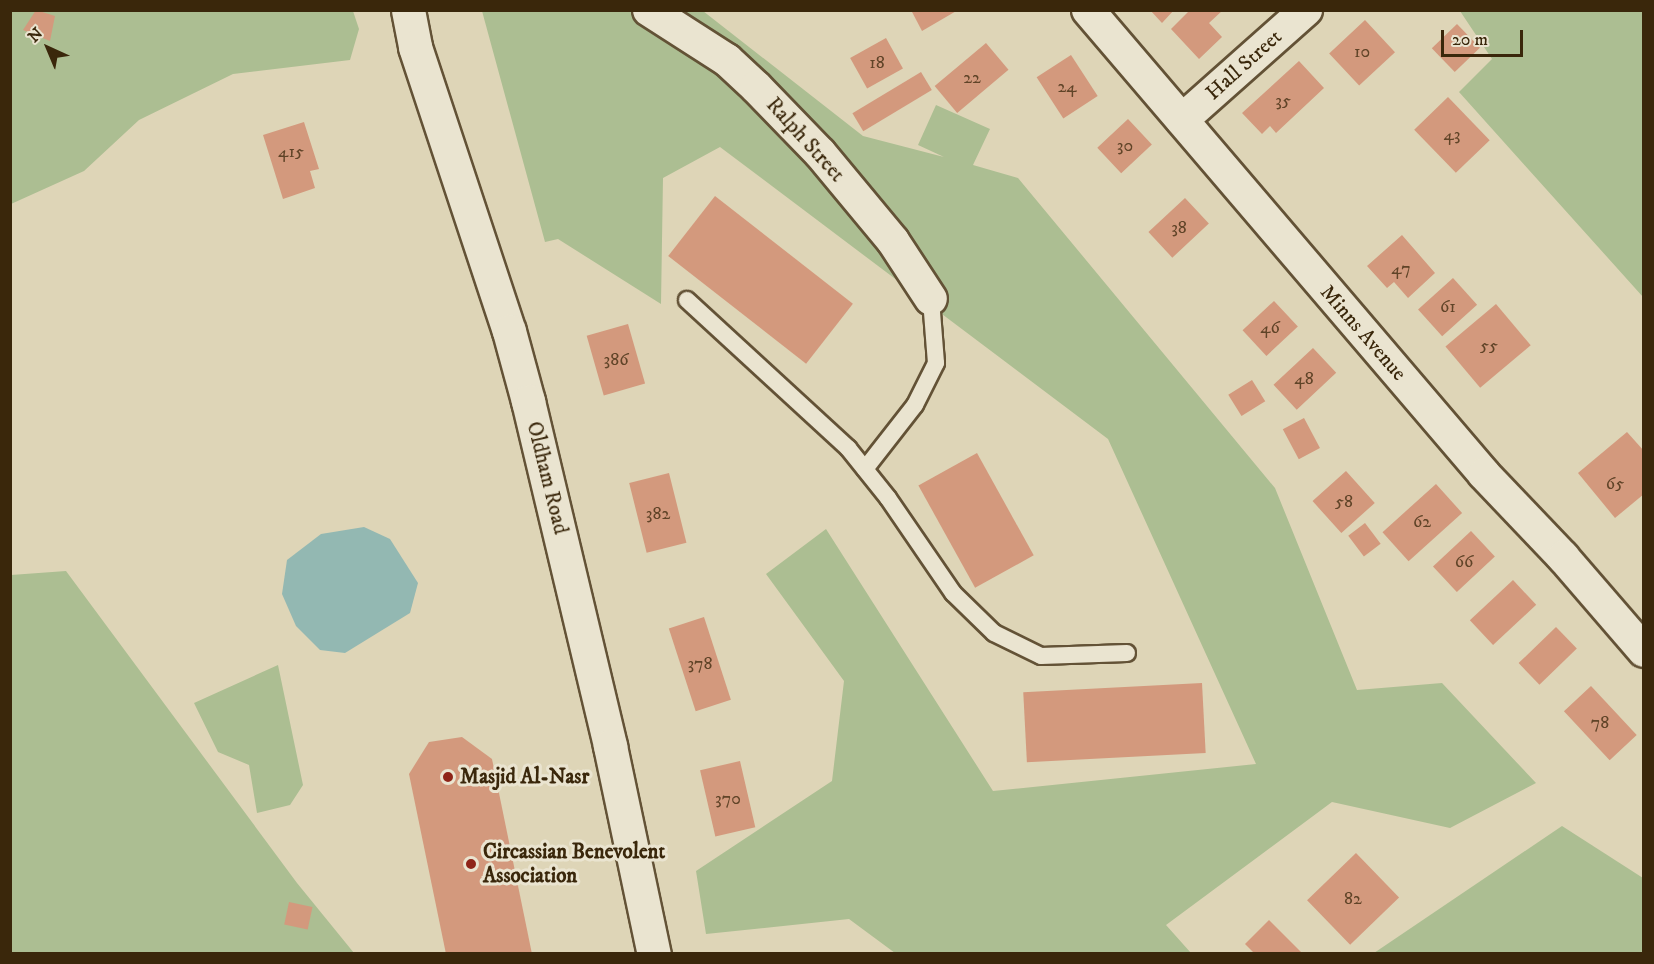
<!DOCTYPE html>
<style>
body{margin:0}
#map{position:relative;width:1654px;height:964px;overflow:hidden;background:#ded5b7;font-family:"IM FELL DW Pica",serif}
div>[style]{position:absolute}
[style*='--x']{left:calc(var(--x)*1px);top:calc(var(--y)*1px);width:calc(var(--w)*1px);rotate:calc(var(--a)*1deg)}
.green>*{inset:0;background:#acbe92}
.water>*{inset:0;background:#93b8b2}
.building>*{inset:0;background:#d3997d;transform-origin:0 0}
.roads{filter:drop-shadow(2px 0 #635236) drop-shadow(-2px 0 #635236) drop-shadow(0 2px #635236) drop-shadow(0 -2px #635236)}
.service>*{height:16px;margin:-8px;padding:0 8px;transform-origin:8px;border-radius:8px;background:#eae4d0}
.minor>*{height:32px;margin:-16px;padding:0 16px;transform-origin:16px;border-radius:16px;background:#eae4d0}
.tertiary>*{height:33px;margin:-16.5px;padding:0 16.5px;transform-origin:16.5px;border-radius:16.5px;background:#eae4d0}
.dots>*{width:16px;height:16px;translate:-50% -50%;box-sizing:border-box;border:3px solid #eae4d0;border-radius:50%}
span{translate:-50% -50%;white-space:nowrap;text-align:center;line-height:1.15;-webkit-text-stroke:6px #eae4d0;paint-order:stroke}
.number-label{font-size:18px;color:#604428}
.number-label span{-webkit-text-stroke-width:0}
.street-label{font-size:21px;color:#3a270b}
.poi-label{font-size:21px;color:#3a270b;font-weight:700}
.left{translate:0 -50%;text-align:left}
.frame{position:absolute;inset:0;border:12px solid #3a270b;pointer-events:none}
.north{position:absolute;left:18px;top:18px;width:60px;height:60px;-webkit-text-stroke:4px #eae4d0;paint-order:stroke;rotate:316deg;font-size:16px;font-weight:700;line-height:24px;text-align:center;color:#3a270b}
.north::after{content:'';display:block;margin:auto;width:21px;height:27px;background:#3a270b;clip-path:polygon(50% 0,100% 100%,50% 72%,0 100%)}
.scale{position:absolute;left:1441px;top:30px;width:82px;height:27px;box-sizing:border-box;border:3px solid #3a270b;border-top:0;padding-left:8px;font-size:18px;line-height:21px;white-space:nowrap;color:#3a270b;-webkit-text-stroke:4px #eae4d0;paint-order:stroke}
</style>
<div id="map">
<div class="green">
<i style="clip-path:polygon(10px 11px,353px 11px,359px 29px,350px 60px,233px 74px,139px 120px,84px 171px,11px 204px)"></i>
<i style="clip-path:polygon(482px 11px,703px 11px,863px 136px,944px 157px,918px 145px,936px 105px,990px 129px,973px 165px,1018px 178px,1275px 488px,1357px 690px,1442px 683px,1536px 783px,1450px 828px,1332px 802px,1166px 925px,1191px 953px,895px 953px,849px 919px,706px 934px,696px 871px,832px 781px,844px 681px,766px 574px,826px 529px,993px 791px,1256px 764px,1108px 439px,720px 147px,663px 178px,661px 304px,558px 239px,545px 242px)"></i>
<i style="clip-path:polygon(1460px 11px,1643px 11px,1643px 297px,1459px 92px,1492px 59px)"></i>
<i style="clip-path:polygon(66px 571px,297px 883px,354px 953px,11px 954px,11px 575px)"></i>
<i style="clip-path:polygon(278px 665px,303px 785px,290px 805px,257px 813px,249px 765px,218px 752px,194px 703px)"></i>
<i style="clip-path:polygon(1562px 826px,1643px 878px,1643px 953px,1374px 953px)"></i>
</div>
<div class="water">
<i style="clip-path:polygon(364px 527px,390px 539px,418px 583px,410px 613px,345px 653px,320px 650px,296px 626px,282px 594px,287px 560px,321px 534px)"></i>
</div>
<div class="building">
<i style="clip-path:polygon(36px 10px,55px 16px,50px 41px,23px 30px)"></i>
<i style="clip-path:polygon(911px 10px,958px 10px,922px 31px)"></i>
<i style="clip-path:polygon(1150px 10px,1174px 10px,1162px 23px)"></i>
<i style="clip-path:polygon(1190px 10px,1223px 10px,1209px 23px,1222px 37px,1199px 59px,1171px 29px)"></i>
<i style="left:1365px;top:20px;width:44px;height:49px;rotate:47deg"></i>
<i style="left:1457px;top:24px;width:33px;height:35px;rotate:46deg"></i>
<i style="left:886px;top:38px;width:35px;height:41px;rotate:61deg"></i>
<i style="left:986px;top:43px;width:35px;height:67px;rotate:50deg"></i>
<i style="left:1071px;top:55px;width:49px;height:41px;rotate:57deg"></i>
<i style="clip-path:polygon(1299px 61px,1324px 88px,1276px 133px,1270px 126px,1262px 134px,1242px 113px)"></i>
<i style="left:921px;top:72px;width:21px;height:80px;rotate:59deg"></i>
<i style="left:1448px;top:97px;width:60px;height:47px;rotate:46deg"></i>
<i style="left:1128px;top:119px;width:35px;height:42px;rotate:47deg"></i>
<i style="clip-path:polygon(304px 122px,319px 169px,310px 171px,315px 188px,283px 199px,263px 135px)"></i>
<i style="left:715px;top:196px;width:175px;height:76px;rotate:38deg"></i>
<i style="left:1185px;top:198px;width:35px;height:50px;rotate:47deg"></i>
<i style="clip-path:polygon(1402px 235px,1435px 273px,1408px 298px,1394px 282px,1387px 288px,1367px 266px)"></i>
<i style="left:1453px;top:278px;width:36px;height:47px;rotate:48deg"></i>
<i style="left:1274px;top:301px;width:35px;height:43px;rotate:47deg"></i>
<i style="left:1496px;top:304px;width:54px;height:66px;rotate:50deg"></i>
<i style="left:628px;top:324px;width:62px;height:43px;rotate:74deg"></i>
<i style="left:1313px;top:348px;width:34px;height:54px;rotate:47deg"></i>
<i style="left:1252px;top:380px;width:25px;height:28px;rotate:58deg"></i>
<i style="left:1304px;top:418px;width:34px;height:24px;rotate:62deg"></i>
<i style="clip-path:polygon(1627px 432px,1644px 451px,1644px 494px,1615px 518px,1578px 473px)"></i>
<i style="left:977px;top:453px;width:117px;height:67px;rotate:61deg"></i>
<i style="left:1346px;top:471px;width:43px;height:45px;rotate:48deg"></i>
<i style="left:669px;top:473px;width:72px;height:41px;rotate:76deg"></i>
<i style="left:1436px;top:484px;width:39px;height:72px;rotate:48deg"></i>
<i style="left:1365px;top:523px;width:26px;height:21px;rotate:53deg"></i>
<i style="left:1471px;top:531px;width:35px;height:52px;rotate:47deg"></i>
<i style="left:1513px;top:580px;width:34px;height:59px;rotate:47deg"></i>
<i style="left:704px;top:617px;width:87px;height:37px;rotate:72deg"></i>
<i style="left:1556px;top:627px;width:30px;height:52px;rotate:46deg"></i>
<i style="left:1202px;top:683px;width:70px;height:179px;rotate:87deg"></i>
<i style="left:1591px;top:686px;width:67px;height:37px;rotate:47deg"></i>
<i style="clip-path:polygon(462px 737px,492px 759px,532px 954px,446px 954px,409px 774px,429px 742px)"></i>
<i style="left:740px;top:761px;width:68px;height:41px;rotate:77deg"></i>
<i style="left:1356px;top:853px;width:62px;height:68px;rotate:46deg"></i>
<i style="left:289px;top:902px;width:24px;height:23px;rotate:12deg"></i>
<i style="clip-path:polygon(1269px 920px,1303px 954px,1255px 954px,1245px 944px)"></i>
</div>
<div class="roads">
<div class="service">
<i style="--x:687;--y:300;--w:219;--a:42.6"></i>
<i style="--x:848;--y:448;--w:64;--a:51.3"></i>
<i style="--x:888;--y:498;--w:115;--a:55.6"></i>
<i style="--x:953;--y:593;--w:57;--a:44.3"></i>
<i style="--x:994;--y:633;--w:52;--a:26.1"></i>
<i style="--x:1041;--y:656;--w:86;--a:-2"></i>
<i style="--x:865;--y:469;--w:81;--a:-52"></i>
<i style="--x:915;--y:405;--w:47;--a:-63.4"></i>
<i style="--x:936;--y:363;--w:64;--a:-94.5"></i>
</div>
<div class="minor">
<i style="--x:649;--y:10;--w:93;--a:32.7"></i>
<i style="--x:727;--y:60;--w:40;--a:43"></i>
<i style="--x:756;--y:87;--w:92;--a:45.9"></i>
<i style="--x:820;--y:153;--w:114;--a:50.3"></i>
<i style="--x:893;--y:241;--w:69;--a:56.8"></i>
<i style="--x:1088;--y:10;--w:610;--a:49.52"></i>
<i style="--x:1484;--y:474;--w:115;--a:46.4"></i>
<i style="--x:1563;--y:557;--w:124;--a:49.2"></i>
<i style="--x:1182;--y:120;--w:166;--a:-41.6"></i>
</div>
<div class="tertiary">
<i style="--x:408;--y:10;--w:38;--a:79"></i>
<i style="--x:415;--y:47;--w:299;--a:71.7"></i>
<i style="--x:509;--y:331;--w:73;--a:74.8"></i>
<i style="--x:528;--y:401;--w:355;--a:76.6"></i>
<i style="--x:610;--y:746;--w:213;--a:78.1"></i>
</div>
</div>
<div class="dots">
<i style="left:448px;top:777px;background:#8f2418"></i>
<i style="left:471px;top:864px;background:#8f2418"></i>
</div>
<div class="number-label">
<span style="left:1362px;top:52px">10</span>
<span style="left:877px;top:63px">18</span>
<span style="left:972px;top:78px">22</span>
<span style="left:1067px;top:87px">24</span>
<span style="left:1283px;top:101px">35</span>
<span style="left:1452px;top:135px">43</span>
<span style="left:1125px;top:146px">30</span>
<span style="left:291px;top:152px">415</span>
<span style="left:1179px;top:228px">38</span>
<span style="left:1401px;top:269px">47</span>
<span style="left:1448px;top:307px">61</span>
<span style="left:1270px;top:328px">46</span>
<span style="left:1489px;top:346px">55</span>
<span style="left:616px;top:360px">386</span>
<span style="left:1304px;top:379px">48</span>
<span style="left:1615px;top:484px">65</span>
<span style="left:1344px;top:502px">58</span>
<span style="left:658px;top:514px">382</span>
<span style="left:1422px;top:522px">62</span>
<span style="left:1464px;top:562px">66</span>
<span style="left:700px;top:664px">378</span>
<span style="left:1600px;top:723px">78</span>
<span style="left:728px;top:799px">370</span>
<span style="left:1353px;top:899px">82</span>
</div>
<div class="street-label">
<span style="left:1244px;top:65px;rotate:-42deg">Hall Street</span>
<span style="left:805px;top:140px;rotate:48deg">Ralph Street</span>
<span style="left:1363px;top:333px;rotate:49deg">Minns Avenue</span>
<span style="left:547px;top:478px;rotate:76deg">Oldham Road</span>
</div>
<div class="poi-label">
<span class="left" style="left:460px;top:777px">Masjid Al-Nasr</span>
<span class="left" style="left:483px;top:864px">Circassian Benevolent<br>Association</span>
</div>
<div class="frame"></div>
<div class="north">N</div>
<div class="scale">20 m</div>
</div>
